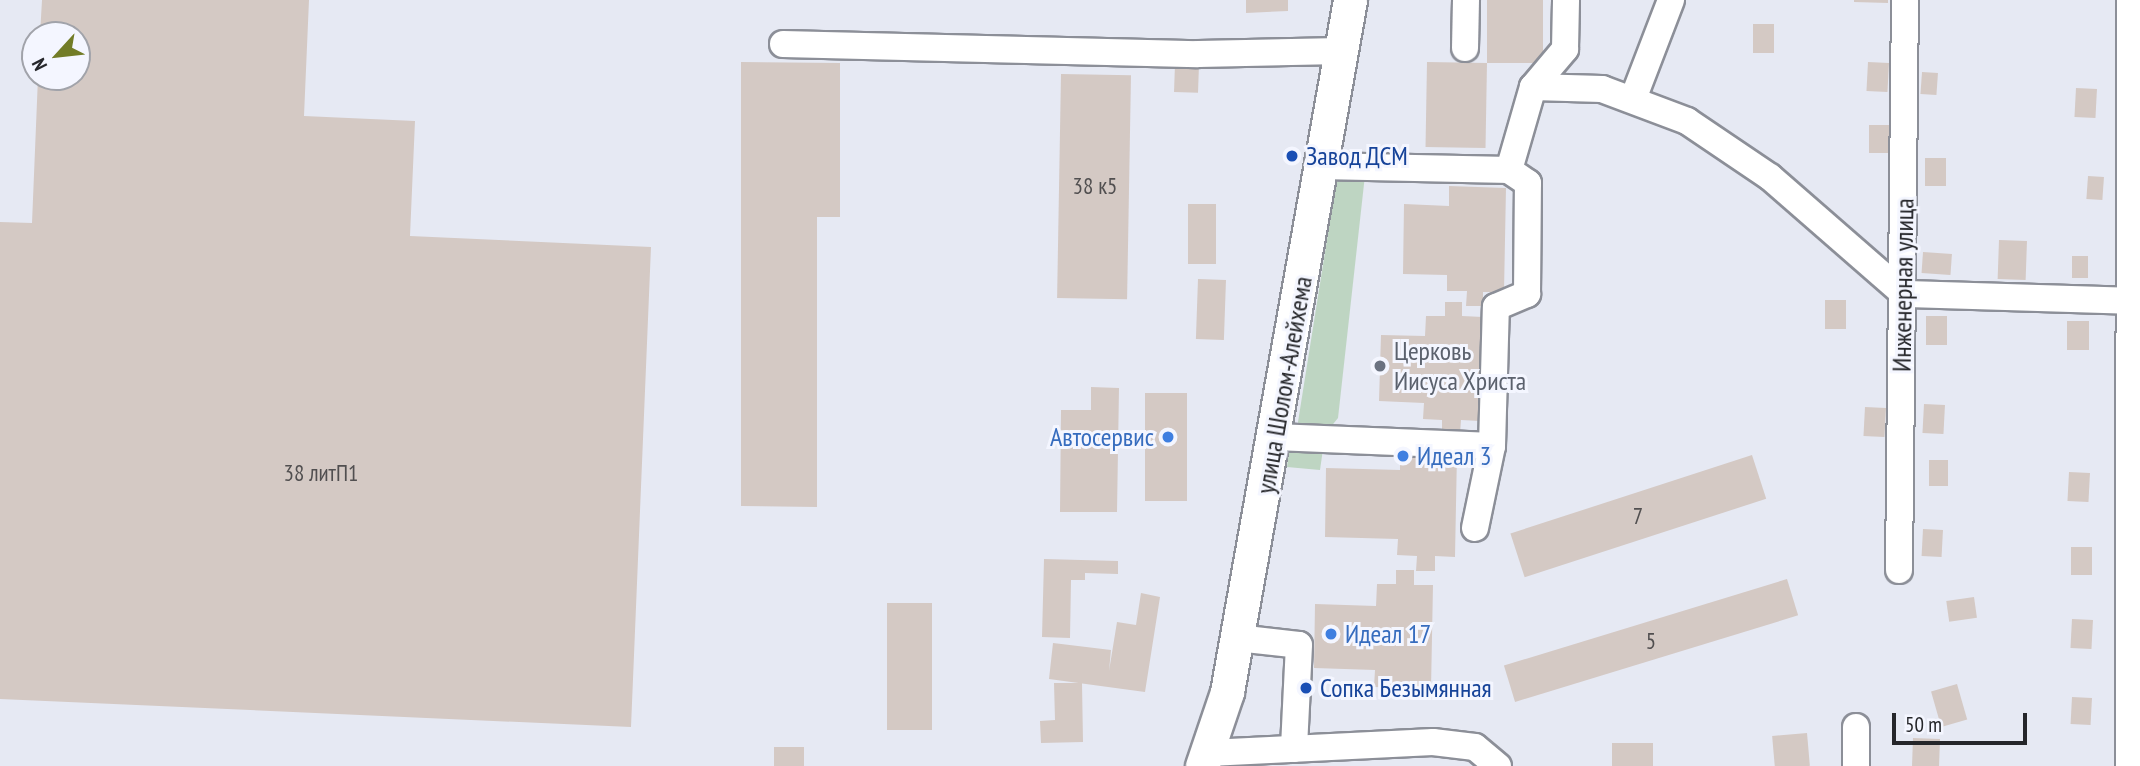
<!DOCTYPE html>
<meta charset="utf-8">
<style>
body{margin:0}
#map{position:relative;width:2140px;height:766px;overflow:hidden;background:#e6e9f3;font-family:"PT Sans Narrow",sans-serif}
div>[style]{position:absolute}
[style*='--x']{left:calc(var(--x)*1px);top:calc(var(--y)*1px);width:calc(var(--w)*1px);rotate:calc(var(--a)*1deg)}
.green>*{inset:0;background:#bed5c2}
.building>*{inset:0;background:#d4c9c4;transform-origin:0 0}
.roads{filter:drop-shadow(2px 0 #8c8f98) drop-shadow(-2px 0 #8c8f98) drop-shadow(0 2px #8c8f98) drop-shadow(0 -2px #8c8f98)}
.minor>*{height:26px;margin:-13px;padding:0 13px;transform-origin:13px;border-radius:13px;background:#fff}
.major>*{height:33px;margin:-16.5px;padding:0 16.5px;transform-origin:16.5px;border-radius:16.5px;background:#fff}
.dots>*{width:19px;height:19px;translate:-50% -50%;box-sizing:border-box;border:4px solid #f4f6ff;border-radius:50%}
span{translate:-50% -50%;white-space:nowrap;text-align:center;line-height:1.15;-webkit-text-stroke:6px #f4f6ff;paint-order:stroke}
.number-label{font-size:23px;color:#514f50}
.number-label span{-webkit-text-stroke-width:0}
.transit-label{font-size:26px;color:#164399}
.left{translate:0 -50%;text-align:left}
.street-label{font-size:26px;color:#25262a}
.worship-label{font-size:26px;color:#5b616d}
.shop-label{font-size:26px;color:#366cbe}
.right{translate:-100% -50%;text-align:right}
.north{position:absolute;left:21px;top:21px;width:70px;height:70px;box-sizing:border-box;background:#f4f6ff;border:2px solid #a1a3aa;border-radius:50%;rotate:243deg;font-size:19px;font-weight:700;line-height:28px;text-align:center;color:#25262a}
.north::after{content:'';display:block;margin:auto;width:24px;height:32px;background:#727c27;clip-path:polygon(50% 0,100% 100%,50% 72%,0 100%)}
.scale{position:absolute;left:1892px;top:713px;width:135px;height:32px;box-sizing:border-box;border:4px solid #25262a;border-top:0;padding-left:9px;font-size:21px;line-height:24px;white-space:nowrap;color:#25262a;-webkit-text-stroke:5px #f4f6ff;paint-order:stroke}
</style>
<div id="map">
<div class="green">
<i style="clip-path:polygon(1345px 175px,1365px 175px,1338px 418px,1325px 434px,1300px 429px,1298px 422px,1336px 183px)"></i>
<i style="clip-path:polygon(1289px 449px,1323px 449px,1320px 470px,1287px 467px)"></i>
</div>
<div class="building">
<i style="clip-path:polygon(42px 0,309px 0,304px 116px,415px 121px,410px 236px,651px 247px,631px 727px,0 699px,0 222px,32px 223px,38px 77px,77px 77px,77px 35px,40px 35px)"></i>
<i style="clip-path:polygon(1246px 0,1288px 0,1288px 11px,1246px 13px)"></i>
<i style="left:1487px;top:0;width:56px;height:63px"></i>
<i style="clip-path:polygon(1854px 0,1888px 0,1888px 3px,1854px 2px)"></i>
<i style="left:1753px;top:24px;width:21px;height:29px"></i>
<i style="clip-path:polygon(741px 62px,840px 63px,840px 217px,817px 217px,817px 507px,741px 506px)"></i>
<i style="left:1427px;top:62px;width:60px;height:85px;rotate:1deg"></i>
<i style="left:1868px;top:62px;width:21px;height:29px;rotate:3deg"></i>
<i style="left:1175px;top:64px;width:24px;height:28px;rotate:2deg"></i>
<i style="left:1922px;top:72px;width:16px;height:22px;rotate:4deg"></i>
<i style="left:1061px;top:74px;width:70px;height:224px;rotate:1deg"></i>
<i style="left:2076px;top:88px;width:21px;height:29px;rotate:3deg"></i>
<i style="left:1869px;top:125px;width:21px;height:28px"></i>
<i style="left:1925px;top:158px;width:21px;height:28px"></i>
<i style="left:2088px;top:176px;width:16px;height:23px;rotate:4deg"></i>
<i style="clip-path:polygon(1449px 186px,1506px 188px,1504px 292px,1483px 292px,1483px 306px,1466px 306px,1467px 291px,1447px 291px,1447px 275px,1403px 274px,1404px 204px,1449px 206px)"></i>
<i style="left:1188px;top:204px;width:28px;height:60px"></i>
<i style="left:1999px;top:240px;width:28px;height:39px;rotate:2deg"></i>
<i style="left:1923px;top:252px;width:29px;height:21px;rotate:4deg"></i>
<i style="left:2072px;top:256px;width:16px;height:22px"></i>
<i style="left:1198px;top:279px;width:28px;height:60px;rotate:2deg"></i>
<i style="left:1825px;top:300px;width:21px;height:29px"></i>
<i style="clip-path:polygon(1445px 302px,1462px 302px,1462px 316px,1483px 317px,1480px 421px,1461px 420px,1460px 434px,1442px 433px,1442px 420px,1423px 419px,1424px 403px,1379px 401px,1381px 335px,1425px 336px,1426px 316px,1445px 316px)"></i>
<i style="left:1926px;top:316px;width:21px;height:29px"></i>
<i style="left:2067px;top:321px;width:22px;height:29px"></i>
<i style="clip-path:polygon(1091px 387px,1119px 388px,1117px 512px,1060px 512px,1061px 410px,1091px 410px)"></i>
<i style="left:1145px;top:393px;width:42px;height:108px"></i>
<i style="left:1924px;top:404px;width:21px;height:29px;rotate:3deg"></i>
<i style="left:1865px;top:407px;width:21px;height:29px;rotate:3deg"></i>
<i style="clip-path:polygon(1400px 452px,1457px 453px,1455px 557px,1435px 556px,1435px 571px,1416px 571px,1417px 556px,1397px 555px,1398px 539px,1325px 537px,1326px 468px,1400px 470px)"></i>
<i style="left:1752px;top:455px;width:46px;height:254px;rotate:72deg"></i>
<i style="left:1929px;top:460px;width:19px;height:26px"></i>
<i style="left:2069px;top:472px;width:21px;height:29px;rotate:3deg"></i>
<i style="left:1923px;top:529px;width:20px;height:27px;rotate:3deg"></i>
<i style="left:2071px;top:547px;width:21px;height:28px"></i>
<i style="clip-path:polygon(1044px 559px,1118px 561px,1118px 574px,1085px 573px,1085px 580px,1071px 580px,1070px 638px,1042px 637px)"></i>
<i style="clip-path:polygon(1396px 570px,1414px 570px,1414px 585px,1433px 585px,1431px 689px,1374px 687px,1375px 670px,1314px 668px,1315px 604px,1376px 606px,1377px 584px,1396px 584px)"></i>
<i style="left:1787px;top:579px;width:38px;height:296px;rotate:73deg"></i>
<i style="clip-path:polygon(1141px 593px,1160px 597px,1145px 692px,1049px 679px,1053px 643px,1111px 650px,1109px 671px,1117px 622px,1136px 625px)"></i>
<i style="left:1974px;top:597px;width:21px;height:28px;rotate:82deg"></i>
<i style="left:887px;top:603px;width:45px;height:127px"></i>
<i style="left:2072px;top:619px;width:21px;height:29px;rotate:3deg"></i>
<i style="clip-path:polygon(1054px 683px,1082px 683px,1083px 742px,1041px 743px,1040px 721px,1055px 720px)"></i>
<i style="left:1957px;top:684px;width:37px;height:27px;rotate:74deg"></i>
<i style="left:2072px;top:697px;width:20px;height:27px;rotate:3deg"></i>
<i style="left:1807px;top:733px;width:33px;height:35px;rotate:85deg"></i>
<i style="left:1913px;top:738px;width:27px;height:28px;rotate:2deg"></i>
<i style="left:1653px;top:743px;width:23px;height:41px;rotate:90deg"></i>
<i style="left:774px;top:747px;width:30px;height:19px"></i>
</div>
<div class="roads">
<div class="minor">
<i style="--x:783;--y:44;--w:415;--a:1.4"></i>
<i style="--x:1198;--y:54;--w:143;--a:-1.2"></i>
<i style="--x:1465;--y:48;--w:48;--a:-88.8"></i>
<i style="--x:1533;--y:87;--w:69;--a:1.7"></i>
<i style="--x:1602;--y:89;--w:91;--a:20.6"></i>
<i style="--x:1687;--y:121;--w:100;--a:34"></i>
<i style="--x:1770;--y:177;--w:178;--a:41.1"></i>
<i style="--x:1904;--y:294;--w:236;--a:1.7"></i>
<i style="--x:1633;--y:99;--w:106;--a:-69"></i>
<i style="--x:1509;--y:170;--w:86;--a:-73.9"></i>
<i style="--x:1533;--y:87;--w:50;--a:-49.9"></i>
<i style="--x:1565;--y:49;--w:49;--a:-88.8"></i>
<i style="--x:1276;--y:437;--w:216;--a:2.4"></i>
<i style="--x:1492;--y:446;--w:139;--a:-88.4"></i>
<i style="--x:1496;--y:307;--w:34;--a:-23"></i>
<i style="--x:1527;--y:294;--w:111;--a:-89.5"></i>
<i style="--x:1528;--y:183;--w:23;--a:-146"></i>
<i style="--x:1509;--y:170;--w:188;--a:-178.8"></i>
<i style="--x:1475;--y:528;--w:84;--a:-78.3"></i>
<i style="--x:1899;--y:570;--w:570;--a:-89.4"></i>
<i style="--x:1237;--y:638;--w:62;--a:6.4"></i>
<i style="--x:1299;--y:645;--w:104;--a:92.8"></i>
<i style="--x:1209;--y:753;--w:224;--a:-2.8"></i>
<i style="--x:1433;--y:742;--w:42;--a:6.8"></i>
<i style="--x:1475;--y:747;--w:30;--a:40"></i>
<i style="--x:1856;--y:766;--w:39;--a:-90"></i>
<i style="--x:2129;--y:766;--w:766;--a:-89.93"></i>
</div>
<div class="major">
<i style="--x:1202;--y:766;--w:78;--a:-71.3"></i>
<i style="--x:1227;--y:692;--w:703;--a:-79.92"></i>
</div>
</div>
<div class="dots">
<i style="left:1292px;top:156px;background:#1a4fb4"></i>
<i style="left:1380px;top:366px;background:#6b7280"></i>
<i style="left:1168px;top:437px;background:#3f7fe0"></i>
<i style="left:1403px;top:456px;background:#3f7fe0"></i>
<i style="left:1331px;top:634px;background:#3f7fe0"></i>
<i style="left:1306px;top:688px;background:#1a4fb4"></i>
</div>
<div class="number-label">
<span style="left:1095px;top:186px">38 к5</span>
<span style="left:321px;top:473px">38 литП1</span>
<span style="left:1638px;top:516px">7</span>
<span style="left:1651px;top:641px">5</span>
</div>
<div class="transit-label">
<span class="left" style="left:1306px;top:156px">Завод ДСМ</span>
<span class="left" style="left:1320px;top:688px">Сопка Безымянная</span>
</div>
<div class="street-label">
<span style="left:1903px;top:285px;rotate:-89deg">Инженерная улица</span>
<span style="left:1284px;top:385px;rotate:-80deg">улица Шолом-Алейхема</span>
</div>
<div class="worship-label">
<span class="left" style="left:1394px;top:366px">Церковь<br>Иисуса Христа</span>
</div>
<div class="shop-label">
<span class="right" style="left:1154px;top:437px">Автосервис</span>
<span class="left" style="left:1417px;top:456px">Идеал 3</span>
<span class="left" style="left:1345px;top:634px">Идеал 17</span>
</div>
<div class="north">N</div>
<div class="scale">50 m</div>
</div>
